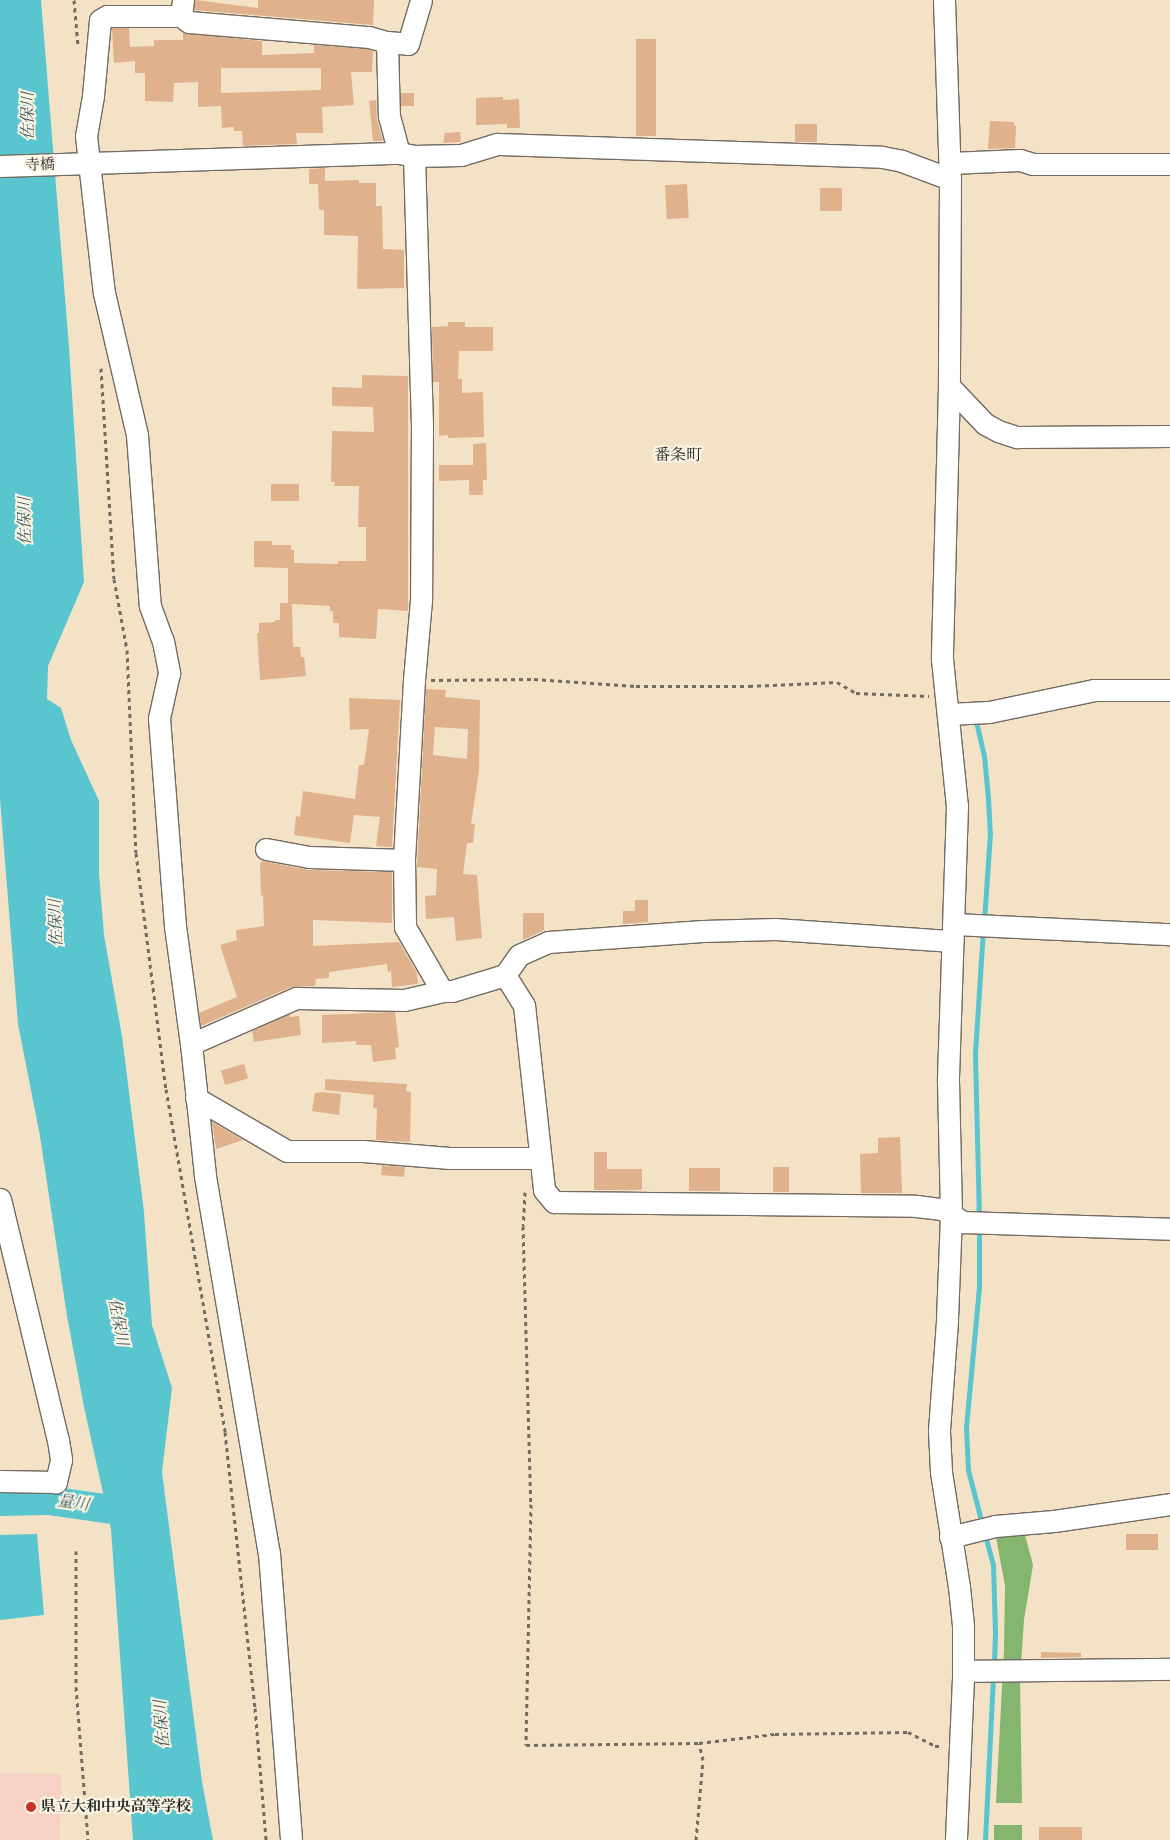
<!DOCTYPE html>
<meta charset="utf-8">
<style>
body{margin:0}
#map{position:relative;width:1170px;height:1840px;overflow:hidden;background:#f4e2c7;font-family:"IM FELL English","Noto Serif JP",serif}
div>[style]{position:absolute}
[style*='--x']{left:calc(var(--x)*1px);top:calc(var(--y)*1px);width:calc(var(--w)*1px);rotate:calc(var(--a)*1deg)}
.built>*{inset:0;background:#f7d1c6;transform-origin:0 0}
.forest>*{inset:0;background:#85b66f;transform-origin:0 0}
.water>*{inset:0;background:#59c6cf}
.stream>*{height:5px;margin:-2.5px;padding:0 2.5px;transform-origin:2.5px;border-radius:2.5px;background:#59c6cf}
.river>*{height:29px;margin:-14.5px;padding:0 14.5px;transform-origin:14.5px;border-radius:14.5px;background:#59c6cf}
.building>*{inset:0;background:#dfb18c;transform-origin:0 0}
.path>*{height:3px;margin-top:-1.5px;transform-origin:0;background:repeating-linear-gradient(90deg,#716b62 0 4px,transparent 0 8px)}
.roads{filter:drop-shadow(1px 0 #716b62) drop-shadow(-1px 0 #716b62) drop-shadow(0 1px #716b62) drop-shadow(0 -1px #716b62)}
.minor>*{height:21px;margin:-10.5px;padding:0 10.5px;transform-origin:10.5px;border-radius:10.5px;background:#fff}
.dots>*{width:14px;height:14px;translate:-50% -50%;box-sizing:border-box;border:2px solid #fcf5e5;border-radius:50%}
span{translate:-50% -50%;white-space:nowrap;text-align:center;line-height:1.15;-webkit-text-stroke:4px #fcf5e5;paint-order:stroke}
.street-label{font-size:15px;color:#2b2b2b}
.poi-label{font-size:15px;color:#2b2b2b;font-weight:700}
.left{translate:0 -50%;text-align:left}
.water-label{font-size:16px;color:#395a5c;font-style:italic}
.neighbourhood-label{font-size:16px;color:#2b2b2b}
</style>
<div id="map">
<div class="built">
<i style="left:0;top:1773px;width:61px;height:67px;rotate:1deg"></i>
</div>
<div class="forest">
<i style="clip-path:polygon(1014px 1532px,1025px 1535px,1033px 1565px,1024px 1620px,1020px 1678px,1022px 1803px,996px 1803px,1004px 1649px,1005px 1586px,996px 1537px)"></i>
<i style="left:994px;top:1825px;width:28px;height:15px"></i>
</div>
<div class="water">
<i style="clip-path:polygon(0 0,41px 0,69px 347px,84px 582px,48px 666px,47px 699px,61px 708px,71px 740px,99px 801px,99px 874px,104px 935px,122px 1036px,144px 1212px,152px 1325px,172px 1388px,162px 1472px,202px 1782px,213px 1840px,133px 1840px,111px 1529px,84px 1407px,67px 1316px,40px 1136px,18px 1024px,0 799px)"></i>
<i style="clip-path:polygon(37px 1534px,44px 1615px,0 1620px,0 1535px)"></i>
</div>
<div class="stream">
<i style="--x:975;--y:717;--w:40;--a:77"></i>
<i style="--x:984;--y:756;--w:42;--a:84.6"></i>
<i style="--x:988;--y:798;--w:35;--a:87"></i>
<i style="--x:990;--y:833;--w:89;--a:93.9"></i>
<i style="--x:979;--y:1219;--w:166;--a:-91.4"></i>
<i style="--x:975;--y:1053;--w:123;--a:-86.3"></i>
<i style="--x:979;--y:1227;--w:60;--a:90"></i>
<i style="--x:979;--y:1287;--w:142;--a:95.3"></i>
<i style="--x:966;--y:1428;--w:42;--a:87.3"></i>
<i style="--x:968;--y:1470;--w:56;--a:75.5"></i>
<i style="--x:985;--y:1535;--w:31;--a:75"></i>
<i style="--x:993;--y:1565;--w:68;--a:88.3"></i>
<i style="--x:995;--y:1633;--w:32;--a:92"></i>
<i style="--x:985;--y:1840;--w:164;--a:-87.2"></i>
</div>
<div class="river">
<i style="--x:0;--y:1501;--w:48;--a:-1.2"></i>
<i style="--x:48;--y:1500;--w:99;--a:8.1"></i>
</div>
<div class="building">
<i style="clip-path:polygon(195px 0,258px 8px,258px 0,374px 0,373px 25px,194px 10px)"></i>
<i style="clip-path:polygon(evenodd,112px 28px,129px 28px,130px 47px,154px 46px,154px 40px,183px 40px,183px 33px,262px 41px,262px 55px,314px 53px,314px 45px,367px 49px,373px 51px,372px 72px,351px 72px,354px 105px,322px 107px,323px 133px,296px 133px,297px 144px,243px 146px,242px 131px,234px 131px,234px 127px,222px 128px,221px 106px,198px 107px,198px 82px,174px 83px,173px 102px,145px 101px,145px 73px,135px 73px,135px 61px,114px 63px,112px 28px,221px 68px,321px 68px,321px 90px,221px 93px,221px 68px)"></i>
<i style="left:636px;top:39px;width:20px;height:97px"></i>
<i style="left:401px;top:93px;width:13px;height:13px"></i>
<i style="clip-path:polygon(503px 97px,503px 100px,519px 99px,520px 128px,507px 128px,507px 124px,476px 125px,476px 98px)"></i>
<i style="clip-path:polygon(376px 100px,377px 119px,383px 141px,373px 141px,369px 101px)"></i>
<i style="clip-path:polygon(990px 121px,1014px 122px,1014px 125px,1016px 126px,1015px 148px,988px 149px)"></i>
<i style="left:795px;top:124px;width:22px;height:18px"></i>
<i style="clip-path:polygon(460px 132px,461px 142px,443px 143px,445px 133px)"></i>
<i style="clip-path:polygon(325px 168px,325px 181px,359px 180px,359px 183px,376px 183px,376px 206px,382px 206px,383px 249px,404px 250px,404px 288px,357px 289px,358px 236px,324px 235px,324px 210px,319px 210px,318px 184px,309px 184px,309px 169px)"></i>
<i style="left:687px;top:184px;width:34px;height:22px;rotate:87deg"></i>
<i style="left:820px;top:188px;width:22px;height:23px"></i>
<i style="clip-path:polygon(448px 322px,465px 322px,465px 327px,493px 327px,493px 351px,459px 351px,458px 379px,462px 379px,462px 393px,483px 392px,484px 437px,448px 438px,448px 435px,439px 436px,439px 382px,433px 382px,432px 327px,448px 326px)"></i>
<i style="clip-path:polygon(362px 375px,408px 376px,408px 611px,378px 609px,376px 639px,339px 637px,339px 623px,333px 623px,333px 611px,330px 611px,330px 606px,292px 604px,293px 647px,300px 647px,301px 657px,304px 657px,306px 676px,260px 680px,257px 633px,259px 633px,259px 623px,275px 622px,275px 620px,280px 620px,280px 603px,288px 603px,288px 568px,254px 567px,254px 541px,272px 541px,272px 545px,291px 545px,291px 550px,294px 550px,294px 563px,338px 564px,338px 561px,366px 561px,366px 527px,358px 527px,359px 486px,334px 486px,335px 482px,331px 482px,332px 431px,374px 432px,373px 407px,332px 406px,332px 387px,362px 388px)"></i>
<i style="clip-path:polygon(486px 443px,487px 480px,483px 480px,483px 495px,469px 495px,469px 480px,439px 481px,439px 465px,473px 465px,473px 444px)"></i>
<i style="left:299px;top:484px;width:17px;height:28px;rotate:90deg"></i>
<i style="clip-path:polygon(evenodd,426px 689px,446px 690px,445px 697px,480px 700px,479px 771px,471px 824px,475px 824px,473px 843px,467px 843px,463px 874px,477px 875px,482px 938px,456px 941px,454px 917px,426px 919px,425px 896px,436px 895px,437px 869px,417px 867px,426px 689px,435px 727px,468px 729px,467px 759px,433px 755px,435px 727px)"></i>
<i style="clip-path:polygon(349px 698px,400px 700px,392px 847px,376px 846px,380px 817px,354px 815px,350px 843px,294px 835px,296px 816px,300px 817px,303px 791px,355px 799px,359px 765px,364px 765px,369px 729px,350px 730px)"></i>
<i style="clip-path:polygon(262px 861px,309px 870px,392px 872px,392px 923px,313px 920px,313px 946px,399px 942px,417px 973px,418px 984px,392px 987px,391px 971px,388px 972px,387px 964px,329px 972px,329px 978px,316px 979px,315px 986px,291px 987px,201px 1026px,199px 1013px,237px 997px,220px 945px,237px 940px,236px 930px,264px 926px,263px 895px,261px 896px,260px 863px)"></i>
<i style="clip-path:polygon(635px 900px,648px 900px,648px 922px,623px 924px,623px 911px,635px 911px)"></i>
<i style="clip-path:polygon(523px 913px,544px 913px,544px 930px,523px 940px)"></i>
<i style="clip-path:polygon(395px 1012px,399px 1047px,395px 1048px,396px 1059px,373px 1062px,371px 1045px,356px 1045px,356px 1041px,322px 1043px,322px 1015px)"></i>
<i style="clip-path:polygon(290px 1014px,290px 1017px,299px 1016px,301px 1035px,254px 1042px,252px 1031px)"></i>
<i style="left:244px;top:1064px;width:15px;height:24px;rotate:74deg"></i>
<i style="clip-path:polygon(325px 1079px,407px 1084px,406px 1091px,411px 1092px,410px 1142px,376px 1140px,377px 1108px,373px 1108px,374px 1095px,325px 1090px)"></i>
<i style="clip-path:polygon(322px 1092px,341px 1094px,339px 1115px,312px 1111px,315px 1093px)"></i>
<i style="clip-path:polygon(212px 1122px,243px 1140px,216px 1149px)"></i>
<i style="clip-path:polygon(900px 1137px,902px 1193px,861px 1193px,860px 1154px,878px 1153px,878px 1138px)"></i>
<i style="clip-path:polygon(594px 1152px,607px 1152px,607px 1169px,642px 1169px,642px 1190px,594px 1190px)"></i>
<i style="left:382px;top:1165px;width:23px;height:10px;rotate:5deg"></i>
<i style="left:773px;top:1167px;width:16px;height:25px"></i>
<i style="left:689px;top:1168px;width:31px;height:23px"></i>
<i style="left:1126px;top:1534px;width:32px;height:16px"></i>
<i style="clip-path:polygon(1041px 1652px,1081px 1653px,1081px 1657px,1041px 1658px)"></i>
<i style="left:1039px;top:1827px;width:43px;height:13px"></i>
</div>
<div class="path">
<i style="--x:74;--y:0;--w:46;--a:85"></i>
<i style="--x:101;--y:368;--w:211;--a:86.5"></i>
<i style="--x:114;--y:579;--w:72;--a:79.6"></i>
<i style="--x:127;--y:650;--w:203;--a:87.5"></i>
<i style="--x:136;--y:853;--w:238;--a:82.8"></i>
<i style="--x:166;--y:1089;--w:348;--a:80.2"></i>
<i style="--x:225;--y:1432;--w:278;--a:83.8"></i>
<i style="--x:255;--y:1708;--w:132;--a:85.2"></i>
<i style="--x:431;--y:680;--w:103;--a:-0.6"></i>
<i style="--x:534;--y:679;--w:102;--a:3.9"></i>
<i style="--x:636;--y:686;--w:113;--a:0"></i>
<i style="--x:749;--y:686;--w:88;--a:-2.6"></i>
<i style="--x:837;--y:682;--w:22;--a:30"></i>
<i style="--x:856;--y:693;--w:73;--a:2.4"></i>
<i style="--x:525;--y:1192;--w:34;--a:93"></i>
<i style="--x:523;--y:1226;--w:278;--a:88.4"></i>
<i style="--x:531;--y:1504;--w:241;--a:91.2"></i>
<i style="--x:526;--y:1745;--w:173;--a:-0.7"></i>
<i style="--x:699;--y:1743;--w:77;--a:-6.8"></i>
<i style="--x:775;--y:1734;--w:133;--a:-0.9"></i>
<i style="--x:908;--y:1732;--w:30;--a:27"></i>
<i style="--x:935;--y:1746;--w:7;--a:0"></i>
<i style="--x:76;--y:1551;--w:136;--a:90"></i>
<i style="--x:76;--y:1687;--w:153;--a:85.5"></i>
<i style="--x:696;--y:1840;--w:80;--a:-85"></i>
<i style="--x:703;--y:1760;--w:17;--a:-103"></i>
</div>
<div class="roads">
<div class="minor">
<i style="--x:183;--y:0;--w:16;--a:97"></i>
<i style="--x:181;--y:16;--w:10;--a:37"></i>
<i style="--x:189;--y:22;--w:181;--a:4.8"></i>
<i style="--x:369;--y:37;--w:19;--a:16"></i>
<i style="--x:387;--y:42;--w:21;--a:5"></i>
<i style="--x:408;--y:44;--w:46;--a:-73.5"></i>
<i style="--x:944;--y:0;--w:179;--a:88.1"></i>
<i style="--x:950;--y:179;--w:207;--a:90.3"></i>
<i style="--x:949;--y:386;--w:273;--a:91.5"></i>
<i style="--x:942;--y:659;--w:148;--a:84.2"></i>
<i style="--x:957;--y:806;--w:275;--a:91.9"></i>
<i style="--x:948;--y:1081;--w:134;--a:88.7"></i>
<i style="--x:951;--y:1215;--w:106;--a:92.2"></i>
<i style="--x:947;--y:1321;--w:110;--a:94.2"></i>
<i style="--x:939;--y:1431;--w:41;--a:87.2"></i>
<i style="--x:941;--y:1472;--w:116;--a:81.1"></i>
<i style="--x:959;--y:1587;--w:39;--a:84"></i>
<i style="--x:963;--y:1626;--w:52;--a:90"></i>
<i style="--x:963;--y:1678;--w:162;--a:92.5"></i>
<i style="--x:181;--y:16;--w:74;--a:180"></i>
<i style="--x:107;--y:16;--w:8;--a:150"></i>
<i style="--x:100;--y:20;--w:76;--a:95.3"></i>
<i style="--x:93;--y:96;--w:41;--a:99.9"></i>
<i style="--x:86;--y:136;--w:158;--a:83.5"></i>
<i style="--x:104;--y:293;--w:146;--a:76.9"></i>
<i style="--x:137;--y:435;--w:171;--a:85.7"></i>
<i style="--x:150;--y:606;--w:37;--a:70"></i>
<i style="--x:163;--y:641;--w:33;--a:79"></i>
<i style="--x:169;--y:673;--w:46;--a:102.5"></i>
<i style="--x:159;--y:718;--w:209;--a:85.6"></i>
<i style="--x:175;--y:926;--w:119;--a:82.3"></i>
<i style="--x:191;--y:1044;--w:133;--a:83.9"></i>
<i style="--x:205;--y:1176;--w:382;--a:80.4"></i>
<i style="--x:269;--y:1553;--w:288;--a:85.6"></i>
<i style="--x:387;--y:42;--w:74;--a:88.5"></i>
<i style="--x:389;--y:116;--w:38;--a:75"></i>
<i style="--x:414;--y:156;--w:268;--a:88.3"></i>
<i style="--x:422;--y:424;--w:176;--a:90.3"></i>
<i style="--x:421;--y:600;--w:80;--a:95"></i>
<i style="--x:414;--y:680;--w:180;--a:93.2"></i>
<i style="--x:404;--y:860;--w:67;--a:89.1"></i>
<i style="--x:405;--y:927;--w:74;--a:60"></i>
<i style="--x:950;--y:163;--w:70;--a:-2.5"></i>
<i style="--x:1020;--y:160;--w:14;--a:17"></i>
<i style="--x:1033;--y:164;--w:137;--a:0"></i>
<i style="--x:0;--y:166;--w:399;--a:-1.9"></i>
<i style="--x:399;--y:153;--w:15;--a:11"></i>
<i style="--x:414;--y:156;--w:47;--a:-1.2"></i>
<i style="--x:461;--y:155;--w:38;--a:-17"></i>
<i style="--x:497;--y:144;--w:385;--a:1.9"></i>
<i style="--x:882;--y:157;--w:20;--a:11"></i>
<i style="--x:902;--y:161;--w:51;--a:20.6"></i>
<i style="--x:949;--y:386;--w:52;--a:46.5"></i>
<i style="--x:985;--y:424;--w:15;--a:28"></i>
<i style="--x:998;--y:431;--w:20;--a:18"></i>
<i style="--x:1017;--y:437;--w:153;--a:-0.4"></i>
<i style="--x:948;--y:714;--w:41;--a:-2.8"></i>
<i style="--x:989;--y:712;--w:107;--a:-11.8"></i>
<i style="--x:1094;--y:690;--w:76;--a:0"></i>
<i style="--x:266;--y:849;--w:44;--a:10.5"></i>
<i style="--x:309;--y:857;--w:95;--a:1.8"></i>
<i style="--x:954;--y:924;--w:216;--a:2.7"></i>
<i style="--x:505;--y:975;--w:36;--a:58"></i>
<i style="--x:524;--y:1005;--w:186;--a:83.8"></i>
<i style="--x:544;--y:1190;--w:16;--a:50"></i>
<i style="--x:554;--y:1202;--w:362;--a:0.6"></i>
<i style="--x:916;--y:1206;--w:26;--a:7"></i>
<i style="--x:942;--y:1209;--w:25;--a:32"></i>
<i style="--x:963;--y:1222;--w:207;--a:1.9"></i>
<i style="--x:191;--y:1044;--w:115;--a:-23.7"></i>
<i style="--x:296;--y:998;--w:108;--a:1.1"></i>
<i style="--x:404;--y:1000;--w:39;--a:-13"></i>
<i style="--x:442;--y:991;--w:10;--a:0"></i>
<i style="--x:452;--y:991;--w:55;--a:-16.8"></i>
<i style="--x:505;--y:975;--w:24;--a:-55"></i>
<i style="--x:519;--y:955;--w:32;--a:-24"></i>
<i style="--x:548;--y:942;--w:155;--a:-4.1"></i>
<i style="--x:703;--y:931;--w:72;--a:-1.6"></i>
<i style="--x:775;--y:929;--w:178;--a:3.9"></i>
<i style="--x:196;--y:1098;--w:105;--a:30.2"></i>
<i style="--x:287;--y:1151;--w:76;--a:0"></i>
<i style="--x:363;--y:1151;--w:87;--a:4.6"></i>
<i style="--x:450;--y:1158;--w:90;--a:0"></i>
<i style="--x:0;--y:1199;--w:248;--a:76.5"></i>
<i style="--x:58;--y:1440;--w:20;--a:81"></i>
<i style="--x:61;--y:1460;--w:23;--a:103"></i>
<i style="--x:56;--y:1482;--w:56;--a:-179"></i>
<i style="--x:950;--y:1537;--w:46;--a:-13.7"></i>
<i style="--x:995;--y:1526;--w:59;--a:-4.8"></i>
<i style="--x:1054;--y:1521;--w:117;--a:-8.3"></i>
<i style="--x:963;--y:1671;--w:207;--a:-0.6"></i>
</div>
</div>
<div class="dots">
<i style="left:31px;top:1807px;background:#c8321e"></i>
</div>
<div class="street-label">
<span style="left:40px;top:165px;rotate:-1deg">寺橋</span>
</div>
<div class="poi-label">
<span class="left" style="left:41px;top:1807px">県立大和中央高等学校</span>
</div>
<div class="water-label">
<span style="left:29px;top:116px;rotate:-90deg">佐保川</span>
<span style="left:26px;top:521px;rotate:-91deg">佐保川</span>
<span style="left:57px;top:923px;rotate:-92deg">佐保川</span>
<span style="left:117px;top:1322px;rotate:79deg">佐保川</span>
<span style="left:73px;top:1504px;rotate:8deg">量川</span>
<span style="left:163px;top:1724px;rotate:-94deg">佐保川</span>
</div>
<div class="neighbourhood-label">
<span style="left:678px;top:456px">番条町</span>
</div>
</div>
